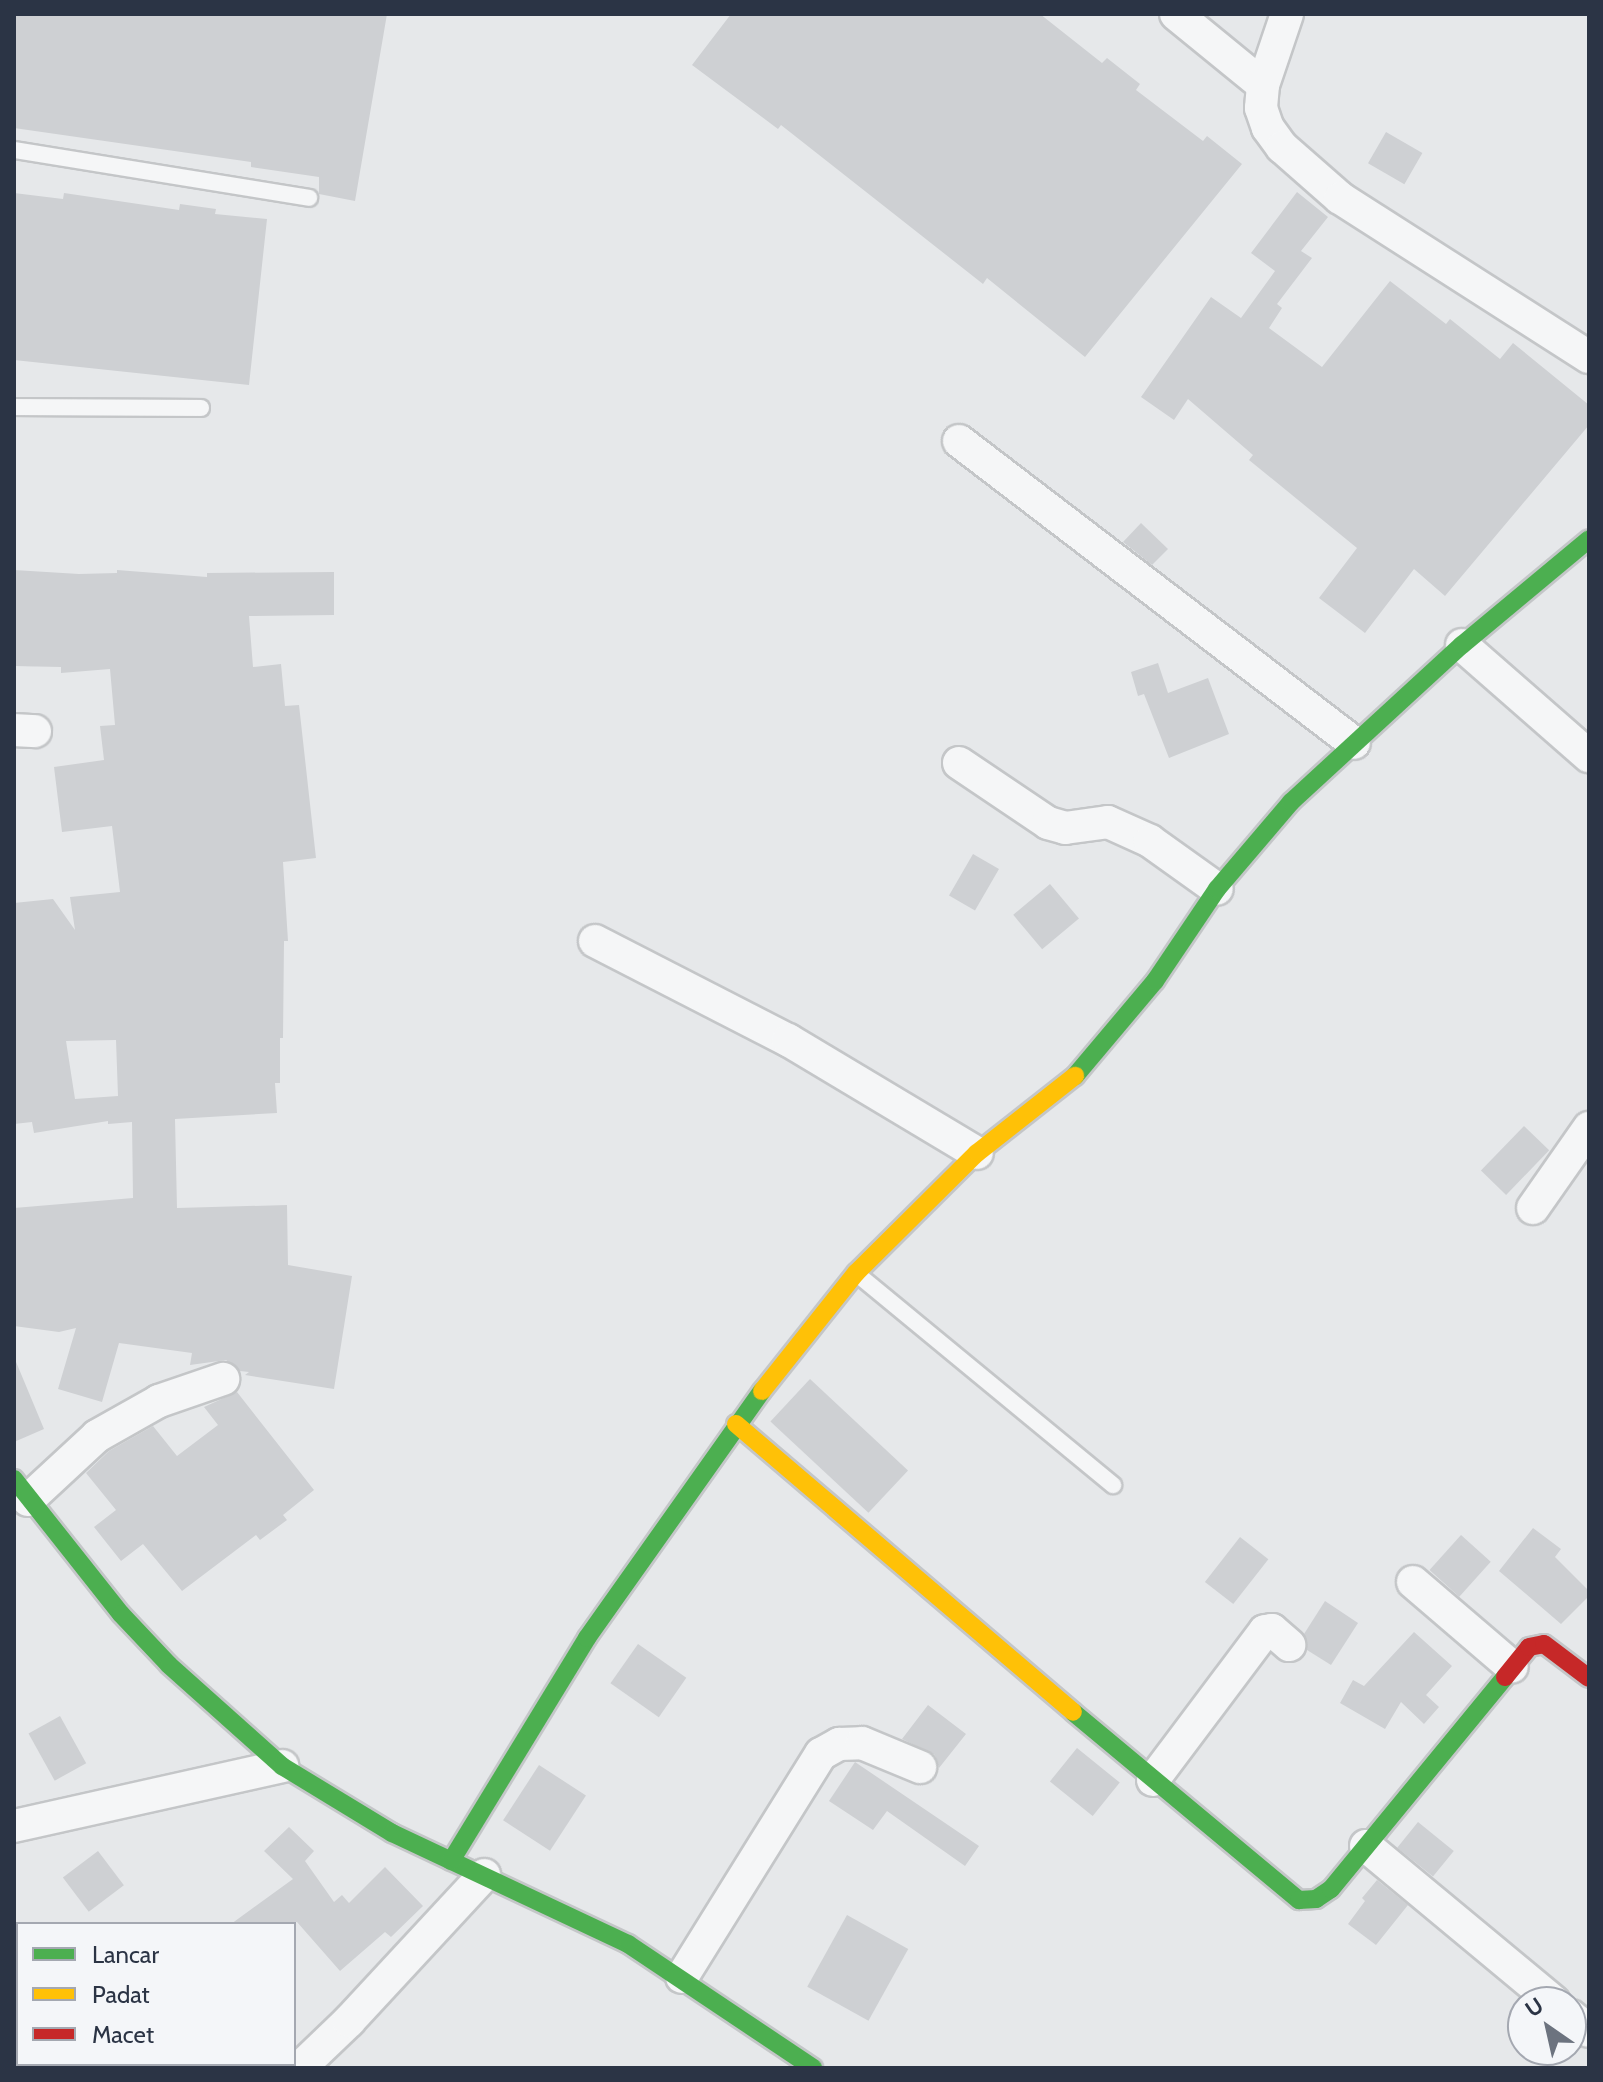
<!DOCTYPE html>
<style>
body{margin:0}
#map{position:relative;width:1603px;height:2082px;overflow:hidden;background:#e6e8ea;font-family:Cabin,sans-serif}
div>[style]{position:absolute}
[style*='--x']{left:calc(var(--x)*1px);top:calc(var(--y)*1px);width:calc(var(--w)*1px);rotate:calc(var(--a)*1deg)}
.building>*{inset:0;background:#ced0d3;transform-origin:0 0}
.roads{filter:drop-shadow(2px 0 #c4c6c8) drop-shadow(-2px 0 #c4c6c8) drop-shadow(0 2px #c4c6c8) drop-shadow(0 -2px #c4c6c8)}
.lane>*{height:16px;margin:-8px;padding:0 8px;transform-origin:8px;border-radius:8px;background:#f5f6f7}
.street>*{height:32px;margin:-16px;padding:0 16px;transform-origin:16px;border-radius:16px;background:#f5f6f7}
.fast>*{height:18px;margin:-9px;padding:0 9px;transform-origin:9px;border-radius:9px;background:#4caf50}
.slow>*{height:18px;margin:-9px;padding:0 9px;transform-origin:9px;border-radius:9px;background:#ffc107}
.jam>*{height:18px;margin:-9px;padding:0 9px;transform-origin:9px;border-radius:9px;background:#c62828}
span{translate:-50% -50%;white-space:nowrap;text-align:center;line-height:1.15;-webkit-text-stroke:7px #f4f6f9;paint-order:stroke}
.frame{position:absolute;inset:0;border:16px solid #2b3445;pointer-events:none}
.legend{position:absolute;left:16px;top:1922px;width:280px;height:144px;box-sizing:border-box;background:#f4f6f9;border:2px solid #a4a8b1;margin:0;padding:10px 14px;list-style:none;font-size:24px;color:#2b3445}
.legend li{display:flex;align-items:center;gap:16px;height:40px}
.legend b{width:40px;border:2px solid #a4a8b1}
.north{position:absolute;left:1507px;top:1986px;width:80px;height:80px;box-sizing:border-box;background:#f4f6f9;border:2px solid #a4a8b1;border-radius:50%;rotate:326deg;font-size:22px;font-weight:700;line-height:32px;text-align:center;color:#2b3445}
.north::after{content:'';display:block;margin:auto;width:28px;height:36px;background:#6c737f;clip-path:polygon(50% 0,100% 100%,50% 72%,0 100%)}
</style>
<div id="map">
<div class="building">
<i style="clip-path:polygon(14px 14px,387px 14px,355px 201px,319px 194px,319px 177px,251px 167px,251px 162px,14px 128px)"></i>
<i style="clip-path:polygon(731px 14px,1040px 14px,1102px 63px,1107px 58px,1140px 84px,1136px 90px,1203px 141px,1207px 136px,1242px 164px,1085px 357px,987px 278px,983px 284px,781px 125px,778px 129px,692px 65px)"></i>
<i style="left:1386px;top:132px;width:42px;height:36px;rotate:30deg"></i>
<i style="clip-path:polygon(1297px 192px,1328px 217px,1301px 251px,1312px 258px,1277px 304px,1282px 308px,1269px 328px,1322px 367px,1390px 281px,1446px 324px,1450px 319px,1500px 359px,1513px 343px,1589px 405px,1589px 425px,1445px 596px,1414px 569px,1365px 633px,1319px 598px,1357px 548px,1249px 460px,1253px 455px,1188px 399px,1174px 420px,1141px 397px,1211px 297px,1241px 318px,1275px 271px,1251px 253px)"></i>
<i style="clip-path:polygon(14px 193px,63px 199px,64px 193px,179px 210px,180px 204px,216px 209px,215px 214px,267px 219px,249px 385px,14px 360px)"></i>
<i style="clip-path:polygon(1141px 523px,1168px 549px,1152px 565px,1123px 542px)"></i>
<i style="clip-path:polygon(evenodd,14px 570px,79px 574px,117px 573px,117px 570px,207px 577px,207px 573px,334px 572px,334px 615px,249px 616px,253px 667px,281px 664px,285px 706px,299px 705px,316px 858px,283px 862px,288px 941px,284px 941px,283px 1038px,280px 1038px,280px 1083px,275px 1083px,277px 1113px,175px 1119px,177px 1208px,287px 1205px,288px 1265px,352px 1276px,334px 1389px,245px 1375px,249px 1372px,240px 1371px,226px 1360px,190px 1365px,192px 1353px,119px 1343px,102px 1402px,58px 1389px,76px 1328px,59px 1332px,14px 1326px,14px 1208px,133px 1198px,132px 1122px,108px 1124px,108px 1121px,34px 1133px,32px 1122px,14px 1124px,14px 903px,53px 899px,75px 930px,70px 897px,120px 892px,112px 826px,62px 832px,54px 767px,104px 760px,100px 726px,115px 725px,110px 669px,61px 673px,61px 667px,14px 666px,14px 570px,116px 1040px,118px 1096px,75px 1099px,66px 1041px,116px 1040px)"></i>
<i style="clip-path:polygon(1158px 663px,1168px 693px,1208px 678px,1229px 734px,1169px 758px,1144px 694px,1138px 696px,1131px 672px)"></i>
<i style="left:973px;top:854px;width:30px;height:48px;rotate:30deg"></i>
<i style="left:1050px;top:884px;width:45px;height:48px;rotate:50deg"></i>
<i style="left:1524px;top:1126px;width:35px;height:62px;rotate:44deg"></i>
<i style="clip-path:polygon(14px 1357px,44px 1429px,14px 1442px)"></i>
<i style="left:810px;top:1379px;width:134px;height:58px;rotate:43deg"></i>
<i style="clip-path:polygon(237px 1392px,314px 1490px,283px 1515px,287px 1520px,260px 1540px,256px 1535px,182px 1591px,143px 1544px,121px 1561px,94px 1527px,116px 1510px,86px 1473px,109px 1451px,153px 1426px,177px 1456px,218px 1425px,204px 1407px)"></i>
<i style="clip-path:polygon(1533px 1528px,1561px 1549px,1555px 1557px,1589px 1591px,1589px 1596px,1561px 1624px,1499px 1571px)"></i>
<i style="left:1461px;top:1535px;width:40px;height:47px;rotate:42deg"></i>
<i style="left:1240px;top:1537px;width:36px;height:57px;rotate:38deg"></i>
<i style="clip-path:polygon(1325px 1601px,1358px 1623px,1331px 1665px,1307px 1650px,1304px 1634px)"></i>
<i style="clip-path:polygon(1414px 1632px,1452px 1666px,1426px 1695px,1439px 1707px,1424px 1724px,1401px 1702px,1385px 1729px,1340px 1703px,1353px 1680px,1364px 1686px)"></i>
<i style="left:638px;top:1644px;width:59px;height:48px;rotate:35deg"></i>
<i style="clip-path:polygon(928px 1705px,966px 1734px,939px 1768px,935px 1755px,902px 1739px)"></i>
<i style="left:60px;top:1716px;width:54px;height:36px;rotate:61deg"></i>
<i style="left:1077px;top:1748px;width:55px;height:43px;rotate:39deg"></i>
<i style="clip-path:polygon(855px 1762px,979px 1846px,965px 1866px,887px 1811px,873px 1830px,829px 1801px)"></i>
<i style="left:539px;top:1765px;width:56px;height:66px;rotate:33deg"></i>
<i style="left:1418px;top:1822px;width:46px;height:33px;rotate:39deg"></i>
<i style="clip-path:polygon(289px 1827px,314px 1851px,305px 1861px,334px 1902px,342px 1895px,349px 1903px,385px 1867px,423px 1906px,391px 1937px,385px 1932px,340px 1971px,297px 1922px,231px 1924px,293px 1879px,264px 1851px)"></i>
<i style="left:98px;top:1851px;width:43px;height:44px;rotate:53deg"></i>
<i style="clip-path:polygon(1377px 1880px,1408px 1905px,1376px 1945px,1348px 1924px,1365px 1901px,1362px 1898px)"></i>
<i style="left:847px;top:1915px;width:70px;height:82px;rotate:29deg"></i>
</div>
<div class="roads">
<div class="lane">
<i style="--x:14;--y:150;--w:299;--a:9.2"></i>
<i style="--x:14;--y:407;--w:187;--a:0.3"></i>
<i style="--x:857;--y:1274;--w:332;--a:39.5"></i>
</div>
<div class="street">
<i style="--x:1176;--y:14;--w:112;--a:39.2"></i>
<i style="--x:1287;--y:14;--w:75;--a:108.7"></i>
<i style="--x:1263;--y:85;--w:23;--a:95"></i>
<i style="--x:1261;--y:108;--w:21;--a:71"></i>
<i style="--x:1268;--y:128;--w:24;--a:54"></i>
<i style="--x:1282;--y:147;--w:77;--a:41.3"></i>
<i style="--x:1340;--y:198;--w:295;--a:32.6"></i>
<i style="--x:959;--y:441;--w:497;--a:37.4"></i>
<i style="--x:1462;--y:645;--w:169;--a:41.2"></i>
<i style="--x:14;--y:730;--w:21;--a:3"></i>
<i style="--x:959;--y:763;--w:107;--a:34"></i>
<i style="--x:1048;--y:823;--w:18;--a:16"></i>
<i style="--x:1065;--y:828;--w:43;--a:-7.9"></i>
<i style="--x:1108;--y:822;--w:46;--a:24.3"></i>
<i style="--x:1150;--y:841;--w:82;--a:35.6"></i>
<i style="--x:595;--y:941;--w:217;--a:27.2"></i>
<i style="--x:788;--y:1040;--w:220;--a:30.9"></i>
<i style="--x:1533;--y:1208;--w:98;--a:-55"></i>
<i style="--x:28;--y:1500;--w:94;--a:-42.8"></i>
<i style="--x:97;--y:1436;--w:71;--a:-29.4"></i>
<i style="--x:159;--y:1401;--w:68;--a:-19"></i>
<i style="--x:1413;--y:1582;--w:130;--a:40.6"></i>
<i style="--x:1153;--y:1780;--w:186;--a:-53.1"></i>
<i style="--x:1265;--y:1631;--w:7;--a:-8"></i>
<i style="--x:1272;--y:1630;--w:23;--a:41"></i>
<i style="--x:14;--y:1826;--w:275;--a:-12.6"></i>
<i style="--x:1366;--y:1846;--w:244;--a:39.7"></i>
<i style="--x:682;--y:1977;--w:263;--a:-58.1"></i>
<i style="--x:821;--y:1754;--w:21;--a:-29"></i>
<i style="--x:839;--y:1744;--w:23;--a:-2"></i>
<i style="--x:862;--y:1743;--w:63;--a:22.5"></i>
<i style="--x:1571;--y:2016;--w:23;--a:40"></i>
<i style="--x:300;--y:2068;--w:68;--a:-43.8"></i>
<i style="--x:349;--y:2021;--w:199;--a:-47.2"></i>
</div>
<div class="fast">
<i style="--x:1075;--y:1076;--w:124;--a:-49.9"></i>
<i style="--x:1155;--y:981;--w:111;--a:-56"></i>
<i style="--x:1217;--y:889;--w:114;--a:-49.6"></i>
<i style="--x:1291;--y:802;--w:232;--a:-42.6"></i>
<i style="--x:1462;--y:645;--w:165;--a:-39.8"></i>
<i style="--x:14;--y:1479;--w:172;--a:51.6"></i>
<i style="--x:121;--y:1614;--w:70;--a:46.7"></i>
<i style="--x:169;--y:1665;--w:152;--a:41.8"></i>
<i style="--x:282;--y:1766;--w:129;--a:31.3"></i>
<i style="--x:392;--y:1833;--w:261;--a:25.2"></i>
<i style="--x:628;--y:1944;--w:223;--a:33.8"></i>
<i style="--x:1073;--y:1712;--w:294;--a:39.8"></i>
<i style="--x:1299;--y:1900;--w:17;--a:-3"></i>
<i style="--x:1316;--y:1899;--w:18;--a:-34"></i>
<i style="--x:1331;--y:1889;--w:274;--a:-50.6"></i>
<i style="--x:451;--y:1861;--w:261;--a:-58.6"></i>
<i style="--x:587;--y:1638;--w:303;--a:-54.7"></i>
</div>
<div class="slow">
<i style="--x:762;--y:1391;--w:151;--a:-51.5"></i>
<i style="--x:856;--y:1273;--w:170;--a:-44.8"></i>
<i style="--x:977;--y:1153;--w:125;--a:-38.2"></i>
<i style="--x:736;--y:1424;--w:443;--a:40.5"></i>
</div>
<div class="jam">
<i style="--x:1505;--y:1677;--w:38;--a:-51"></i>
<i style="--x:1529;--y:1647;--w:15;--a:-11"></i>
<i style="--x:1544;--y:1644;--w:56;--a:37.1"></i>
</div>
</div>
<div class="frame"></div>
<ul class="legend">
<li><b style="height:10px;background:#4caf50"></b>Lancar</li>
<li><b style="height:10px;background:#ffc107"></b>Padat</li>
<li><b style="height:10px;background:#c62828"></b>Macet</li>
</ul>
<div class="north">U</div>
</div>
